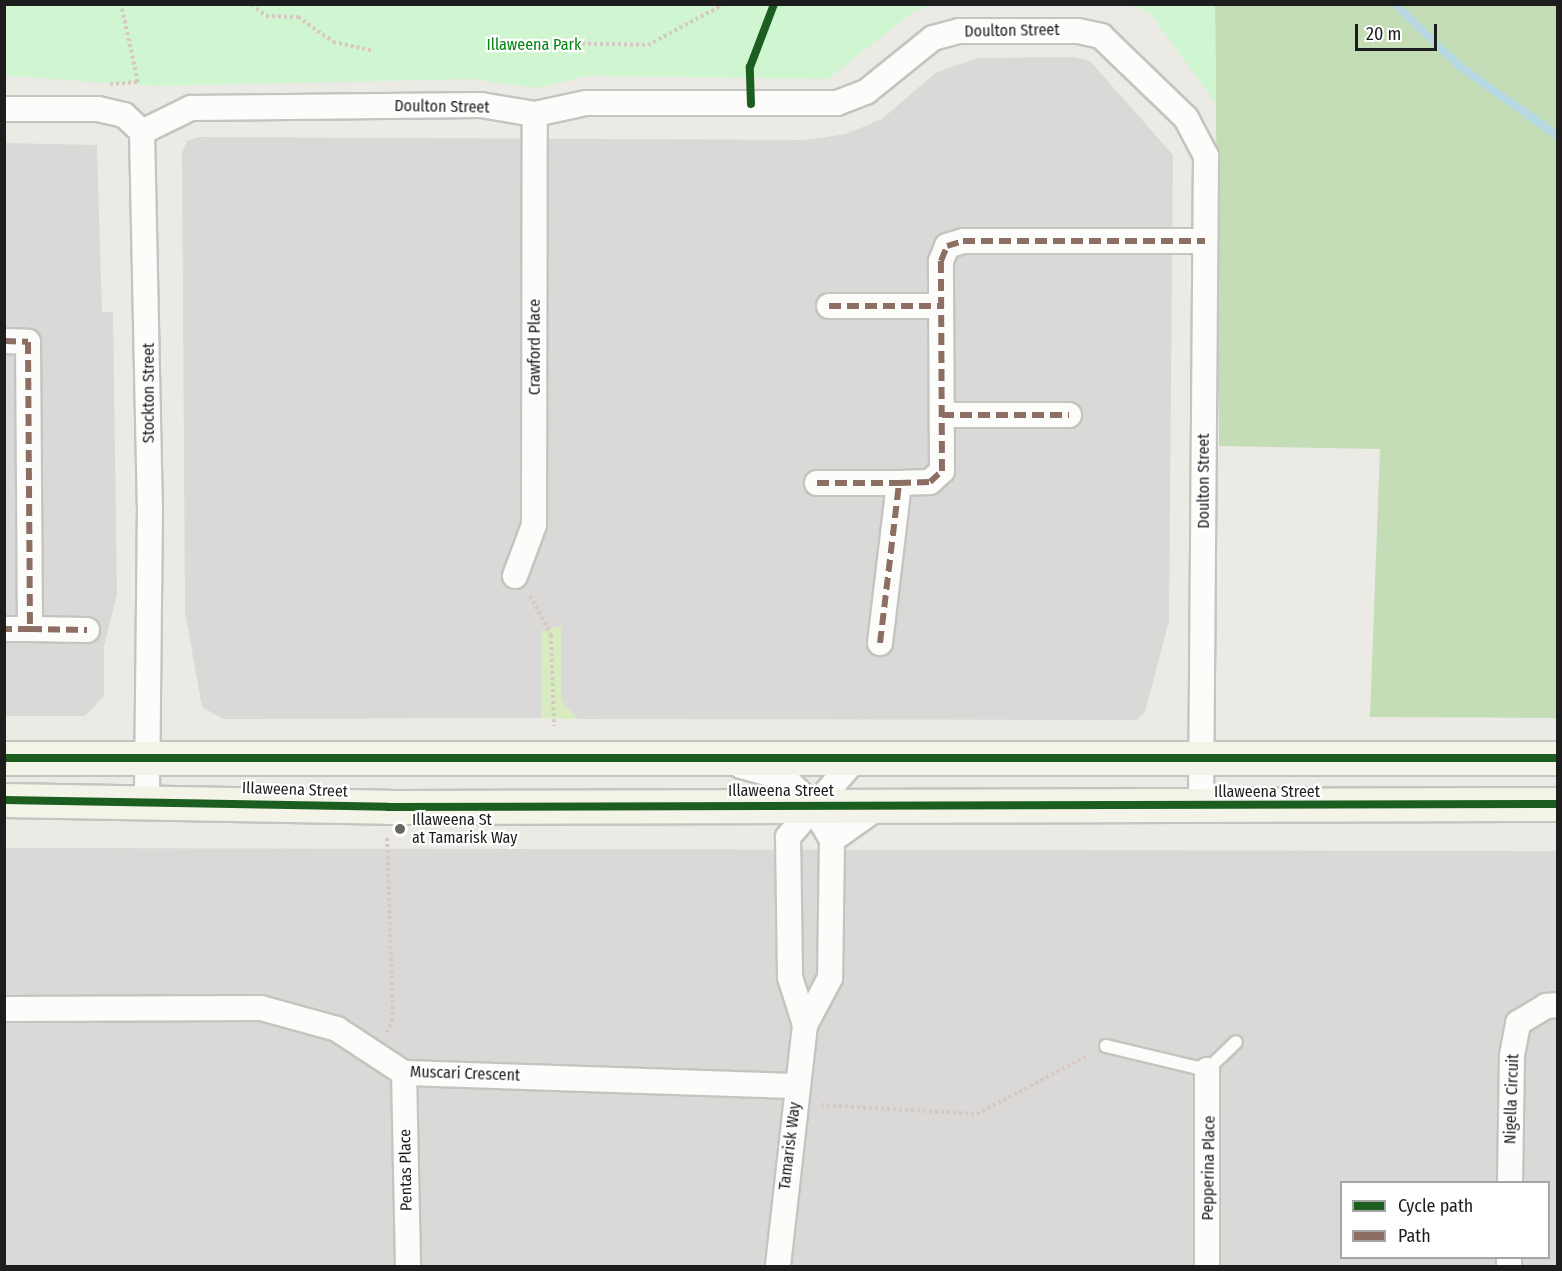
<!DOCTYPE html>
<style>
body{margin:0}
#map{position:relative;width:1562px;height:1271px;overflow:hidden;background:#eceae5;font-family:"Fira Sans Condensed",sans-serif}
div>[style]{position:absolute}
[style*='--x']{left:calc(var(--x)*1px);top:calc(var(--y)*1px);width:calc(var(--w)*1px);rotate:calc(var(--a)*1deg)}
.residential>*{inset:0;background:#dbd9d7}
.grass>*{inset:0;background:#d7edc0}
.forest>*{inset:0;background:#c4ddb7}
.park>*{inset:0;background:#d0f5d1}
.stream>*{height:8px;margin:-4px;padding:0 4px;transform-origin:4px;border-radius:4px;background:#b5d8e2}
.path>*{height:4px;margin-top:-2px;transform-origin:0;background:repeating-linear-gradient(90deg,#d7c8c4 0 3px,transparent 0 6px)}
.roads{filter:drop-shadow(2px 0 #c4c4c1) drop-shadow(-2px 0 #c4c4c1) drop-shadow(0 2px #c4c4c1) drop-shadow(0 -2px #c4c4c1)}
.service>*{height:12px;margin:-6px;padding:0 6px;transform-origin:6px;border-radius:6px;background:#fcfcfb}
.minor>*{height:24px;margin:-12px;padding:0 12px;transform-origin:12px;border-radius:12px;background:#fcfcfb}
.secondary>*{height:33px;margin:-16.5px;padding:0 16.5px;transform-origin:16.5px;border-radius:16.5px;background:#f3f3e8}
.quiet>*{height:6px;margin-top:-3px;transform-origin:0;background:repeating-linear-gradient(90deg,#8d6e63 0 12px,transparent 0 18px)}
.cycleway>*{height:8px;margin:-4px;padding:0 4px;transform-origin:4px;border-radius:4px;background:#1b5e20}
.dots>*{width:16px;height:16px;translate:-50% -50%;box-sizing:border-box;border:3px solid #fff;border-radius:50%}
span{translate:-50% -50%;white-space:nowrap;text-align:center;line-height:1.15;-webkit-text-stroke:4.5px #fff;paint-order:stroke}
.street-label{font-size:16px;color:#1d1d1d}
.park-label{font-size:16px;color:#018510}
.poi-label{font-size:16px;color:#1d1d1d}
.left{translate:0 -50%;text-align:left}
.frame{position:absolute;inset:0;border:6px solid #1d1d1d;pointer-events:none}
.legend{position:absolute;left:1340px;top:1181px;width:210px;height:78px;box-sizing:border-box;background:#fff;border:2px solid #a5a5a5;margin:0;padding:8px 10px;list-style:none;font-size:18px;color:#1d1d1d}
.legend li{display:flex;align-items:center;gap:12px;height:30px}
.legend b{width:30px;border:2px solid #a5a5a5}
.scale{position:absolute;left:1355px;top:24px;width:82px;height:27px;box-sizing:border-box;border:3px solid #1d1d1d;border-top:0;padding-left:8px;font-size:18px;line-height:21px;white-space:nowrap;color:#1d1d1d;-webkit-text-stroke:4px #fff;paint-order:stroke}
</style>
<div id="map">
<div class="residential">
<i style="clip-path:polygon(1074px 57px,1090px 61px,1173px 155px,1169px 621px,1145px 712px,1136px 720px,577px 719px,561px 701px,561px 626px,541px 632px,541px 718px,223px 719px,202px 707px,185px 612px,182px 153px,187px 141px,199px 137px,805px 140px,846px 134px,882px 119px,935px 73px,977px 58px)"></i>
<i style="clip-path:polygon(5px 143px,97px 145px,102px 312px,113px 312px,117px 594px,104px 647px,104px 696px,85px 716px,5px 716px)"></i>
<i style="clip-path:polygon(evenodd,4px 848px,1557px 851px,1557px 1266px,5px 1266px,4px 848px,1342px 1182px,1548px 1182px,1548px 1258px,1342px 1258px,1342px 1182px)"></i>
</div>
<div class="grass">
<i style="clip-path:polygon(561px 626px,561px 701px,577px 719px,541px 718px,541px 632px)"></i>
</div>
<div class="forest">
<i style="clip-path:polygon(1215px 5px,1557px 5px,1557px 718px,1370px 717px,1380px 449px,1219px 446px)"></i>
</div>
<div class="park">
<i style="clip-path:polygon(5px 4px,931px 4px,931px 5px,913px 12px,828px 79px,586px 76px,538px 88px,471px 79px,156px 86px,5px 76px)"></i>
<i style="clip-path:polygon(1131px 5px,1215px 5px,1216px 104px,1150px 13px)"></i>
</div>
<div class="stream">
<i style="--x:1395;--y:4;--w:89;--a:44.1"></i>
<i style="--x:1459;--y:66;--w:121;--a:35.3"></i>
</div>
<div class="path">
<i style="--x:252;--y:4;--w:18;--a:41"></i>
<i style="--x:266;--y:16;--w:32;--a:2"></i>
<i style="--x:298;--y:17;--w:43;--a:35.5"></i>
<i style="--x:333;--y:42;--w:40;--a:12"></i>
<i style="--x:492;--y:41;--w:156;--a:1.5"></i>
<i style="--x:648;--y:45;--w:86;--a:-28.3"></i>
<i style="--x:110;--y:84;--w:28;--a:-4"></i>
<i style="--x:138;--y:82;--w:80;--a:-102.3"></i>
<i style="--x:530;--y:596;--w:44;--a:61.7"></i>
<i style="--x:551;--y:635;--w:91;--a:88.1"></i>
<i style="--x:387;--y:838;--w:181;--a:88.1"></i>
<i style="--x:393;--y:1019;--w:15;--a:113"></i>
<i style="--x:821;--y:1105;--w:156;--a:3.3"></i>
<i style="--x:977;--y:1114;--w:127;--a:-27.8"></i>
</div>
<div class="roads">
<div class="service">
<i style="--x:1106;--y:1046;--w:104;--a:13.4"></i>
<i style="--x:1207;--y:1070;--w:40;--a:-44"></i>
</div>
<div class="minor">
<i style="--x:4;--y:109;--w:94;--a:0"></i>
<i style="--x:98;--y:109;--w:27;--a:13"></i>
<i style="--x:124;--y:115;--w:25;--a:43"></i>
<i style="--x:142;--y:132;--w:374;--a:88.8"></i>
<i style="--x:150;--y:506;--w:294;--a:90.6"></i>
<i style="--x:142;--y:132;--w:55;--a:-26.1"></i>
<i style="--x:191;--y:108;--w:290;--a:-0.6"></i>
<i style="--x:481;--y:105;--w:55;--a:9.5"></i>
<i style="--x:535;--y:114;--w:52;--a:-12.2"></i>
<i style="--x:586;--y:103;--w:251;--a:0"></i>
<i style="--x:837;--y:103;--w:31;--a:-21"></i>
<i style="--x:866;--y:92;--w:86;--a:-38.9"></i>
<i style="--x:933;--y:38;--w:27;--a:-15"></i>
<i style="--x:959;--y:31;--w:119;--a:0"></i>
<i style="--x:1078;--y:31;--w:24;--a:12"></i>
<i style="--x:1101;--y:36;--w:118;--a:44"></i>
<i style="--x:1186;--y:118;--w:43;--a:62.2"></i>
<i style="--x:1206;--y:156;--w:649;--a:90.44"></i>
<i style="--x:829;--y:306;--w:112;--a:0"></i>
<i style="--x:4;--y:341;--w:24;--a:2"></i>
<i style="--x:28;--y:342;--w:287;--a:89.6"></i>
<i style="--x:30;--y:629;--w:26;--a:180"></i>
<i style="--x:942;--y:415;--w:127;--a:0"></i>
<i style="--x:817;--y:483;--w:82;--a:0"></i>
<i style="--x:515;--y:576;--w:54;--a:-69.6"></i>
<i style="--x:534;--y:525;--w:411;--a:-89.9"></i>
<i style="--x:30;--y:629;--w:57;--a:1"></i>
<i style="--x:880;--y:643;--w:161;--a:-83.2"></i>
<i style="--x:899;--y:483;--w:31;--a:-2"></i>
<i style="--x:930;--y:482;--w:16;--a:-43"></i>
<i style="--x:942;--y:471;--w:210;--a:-90.3"></i>
<i style="--x:941;--y:261;--w:16;--a:-68"></i>
<i style="--x:947;--y:246;--w:17;--a:-17"></i>
<i style="--x:963;--y:241;--w:242;--a:0"></i>
<i style="--x:741;--y:766;--w:46;--a:15.3"></i>
<i style="--x:785;--y:778;--w:37;--a:45"></i>
<i style="--x:811;--y:804;--w:42;--a:59.7"></i>
<i style="--x:832;--y:840;--w:138;--a:90.8"></i>
<i style="--x:830;--y:978;--w:53;--a:118"></i>
<i style="--x:805;--y:1025;--w:243;--a:96.4"></i>
<i style="--x:832;--y:840;--w:60;--a:-35.5"></i>
<i style="--x:4;--y:1009;--w:257;--a:-0.2"></i>
<i style="--x:261;--y:1008;--w:79;--a:15.4"></i>
<i style="--x:337;--y:1029;--w:80;--a:33.3"></i>
<i style="--x:404;--y:1073;--w:393;--a:1.9"></i>
<i style="--x:805;--y:1025;--w:50;--a:-107.4"></i>
<i style="--x:790;--y:977;--w:140;--a:-90.8"></i>
<i style="--x:788;--y:837;--w:107;--a:-49.2"></i>
<i style="--x:404;--y:1073;--w:193;--a:88.8"></i>
<i style="--x:1510;--y:1182;--w:127;--a:-89.1"></i>
<i style="--x:1512;--y:1055;--w:33;--a:-79"></i>
<i style="--x:1518;--y:1023;--w:33;--a:-31"></i>
<i style="--x:1546;--y:1006;--w:12;--a:-5"></i>
<i style="--x:1207;--y:1266;--w:196;--a:-90"></i>
<i style="--x:1509;--y:1266;--w:8;--a:-90"></i>
</div>
<div class="secondary">
<i style="--x:4;--y:758;--w:1554;--a:0"></i>
<i style="--x:4;--y:800;--w:384;--a:1"></i>
<i style="--x:388;--y:807;--w:1170;--a:-0.15"></i>
</div>
</div>
<div class="quiet">
<i style="--x:829;--y:306;--w:112;--a:0"></i>
<i style="--x:4;--y:341;--w:24;--a:2"></i>
<i style="--x:28;--y:342;--w:287;--a:89.6"></i>
<i style="--x:30;--y:629;--w:26;--a:180"></i>
<i style="--x:942;--y:415;--w:127;--a:0"></i>
<i style="--x:817;--y:483;--w:82;--a:0"></i>
<i style="--x:30;--y:629;--w:57;--a:1"></i>
<i style="--x:880;--y:643;--w:161;--a:-83.2"></i>
<i style="--x:899;--y:483;--w:31;--a:-2"></i>
<i style="--x:930;--y:482;--w:16;--a:-43"></i>
<i style="--x:942;--y:471;--w:210;--a:-90.3"></i>
<i style="--x:941;--y:261;--w:16;--a:-68"></i>
<i style="--x:947;--y:246;--w:17;--a:-17"></i>
<i style="--x:963;--y:241;--w:242;--a:0"></i>
</div>
<div class="cycleway">
<i style="--x:751;--y:104;--w:37;--a:-92"></i>
<i style="--x:750;--y:67;--w:67;--a:-69.1"></i>
<i style="--x:4;--y:758;--w:1554;--a:0"></i>
<i style="--x:4;--y:800;--w:384;--a:1"></i>
<i style="--x:388;--y:807;--w:1170;--a:-0.15"></i>
</div>
<div class="dots">
<i style="left:400px;top:829px;background:#656563"></i>
</div>
<div class="street-label">
<span style="left:1012px;top:31px;rotate:-1deg">Doulton Street</span>
<span style="left:442px;top:107px;rotate:1deg">Doulton Street</span>
<span style="left:535px;top:347px;rotate:-90deg">Crawford Place</span>
<span style="left:149px;top:393px;rotate:-90deg">Stockton Street</span>
<span style="left:1204px;top:481px;rotate:-90deg">Doulton Street</span>
<span style="left:295px;top:790px;rotate:2deg">Illaweena Street</span>
<span style="left:781px;top:791px">Illaweena Street</span>
<span style="left:1267px;top:792px">Illaweena Street</span>
<span style="left:465px;top:1074px;rotate:2deg">Muscari Crescent</span>
<span style="left:1512px;top:1099px;rotate:-88deg">Nigella Circuit</span>
<span style="left:790px;top:1146px;rotate:-83deg">Tamarisk Way</span>
<span style="left:1209px;top:1168px;rotate:-89deg">Pepperina Place</span>
<span style="left:406px;top:1170px;rotate:-91deg">Pentas Place</span>
</div>
<div class="park-label">
<span style="left:534px;top:45px">Illaweena Park</span>
</div>
<div class="poi-label">
<span class="left" style="left:412px;top:829px">Illaweena St<br>at Tamarisk Way</span>
</div>
<div class="frame"></div>
<ul class="legend">
<li><b style="height:8px;background:#1b5e20"></b>Cycle path</li>
<li><b style="height:8px;background:#8d6e63"></b>Path</li>
</ul>
<div class="scale">20 m</div>
</div>
